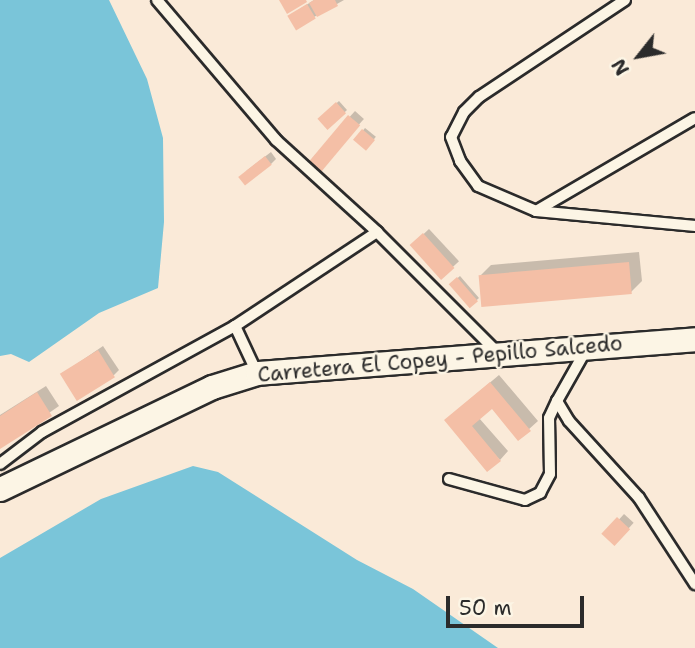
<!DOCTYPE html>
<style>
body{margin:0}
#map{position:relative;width:695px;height:648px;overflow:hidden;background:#faead8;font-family:"Shantell Sans",sans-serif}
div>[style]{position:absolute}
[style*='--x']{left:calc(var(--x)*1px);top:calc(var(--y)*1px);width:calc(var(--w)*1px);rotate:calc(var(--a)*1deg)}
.water>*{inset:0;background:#7ac5d9}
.shadow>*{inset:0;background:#0003;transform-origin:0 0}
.building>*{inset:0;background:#f4bfa6;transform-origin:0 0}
.roads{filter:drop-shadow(2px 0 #2b2b2b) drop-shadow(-2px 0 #2b2b2b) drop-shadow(0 2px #2b2b2b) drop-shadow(0 -2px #2b2b2b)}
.service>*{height:10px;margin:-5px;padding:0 5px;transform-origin:5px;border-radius:5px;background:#fcf5e5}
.minor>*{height:23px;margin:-11.5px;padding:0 11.5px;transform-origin:11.5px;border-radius:11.5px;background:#fcf5e5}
span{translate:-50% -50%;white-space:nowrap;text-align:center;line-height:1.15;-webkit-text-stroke:5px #fcf5e5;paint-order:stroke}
.street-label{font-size:21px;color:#2b2b2b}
.north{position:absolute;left:604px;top:21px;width:70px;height:70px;-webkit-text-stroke:5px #fcf5e5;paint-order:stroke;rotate:239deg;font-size:19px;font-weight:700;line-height:28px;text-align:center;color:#2b2b2b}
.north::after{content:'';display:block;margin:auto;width:24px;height:32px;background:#2b2b2b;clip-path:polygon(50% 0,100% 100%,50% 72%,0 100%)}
.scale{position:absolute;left:446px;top:596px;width:138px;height:32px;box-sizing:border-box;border:4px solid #2b2b2b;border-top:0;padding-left:9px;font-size:21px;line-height:24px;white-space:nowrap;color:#2b2b2b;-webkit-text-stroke:5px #fcf5e5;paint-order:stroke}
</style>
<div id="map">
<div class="water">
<i style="clip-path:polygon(0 0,109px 0,147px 79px,163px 138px,164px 222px,158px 288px,99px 313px,29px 362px,11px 354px,0 356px)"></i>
<i style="clip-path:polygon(193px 466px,218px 472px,357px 560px,413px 589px,498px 648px,0 648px,0 558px,101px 499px)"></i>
</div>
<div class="shadow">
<i style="clip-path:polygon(314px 0,344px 0,314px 17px,292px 14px)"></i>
<i style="left:339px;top:101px;width:12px;height:27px;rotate:48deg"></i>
<i style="left:355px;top:111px;width:12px;height:66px;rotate:42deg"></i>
<i style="left:365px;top:128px;width:14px;height:15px;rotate:39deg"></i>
<i style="clip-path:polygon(271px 152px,276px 159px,271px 164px,246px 171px)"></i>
<i style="left:429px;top:229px;width:44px;height:23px;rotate:47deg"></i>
<i style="clip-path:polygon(639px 252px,642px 281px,631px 292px,480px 276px,491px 265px)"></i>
<i style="left:460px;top:276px;width:29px;height:12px;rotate:49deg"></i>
<i style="clip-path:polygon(103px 346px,119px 370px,114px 375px,62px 374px)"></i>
<i style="clip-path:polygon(499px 375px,538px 421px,518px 439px,492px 407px,479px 418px,508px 451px,500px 460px,455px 412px)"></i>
<i style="clip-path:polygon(46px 386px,59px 406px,0 447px,0 415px)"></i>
<i style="left:624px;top:514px;width:13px;height:29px;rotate:42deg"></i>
</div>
<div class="building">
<i style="clip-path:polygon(279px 0,306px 0,307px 2px,287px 14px)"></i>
<i style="clip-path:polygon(314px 0,335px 0,338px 6px,317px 17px,309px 3px)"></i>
<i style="left:307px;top:4px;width:17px;height:23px;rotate:59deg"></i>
<i style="left:336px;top:102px;width:15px;height:25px;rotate:48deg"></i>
<i style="left:348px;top:115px;width:16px;height:60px;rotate:40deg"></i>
<i style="left:362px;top:129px;width:17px;height:14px;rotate:40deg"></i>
<i style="left:265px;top:156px;width:11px;height:34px;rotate:52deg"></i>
<i style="left:423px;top:233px;width:47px;height:18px;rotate:48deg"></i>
<i style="left:629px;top:262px;width:32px;height:151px;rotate:85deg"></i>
<i style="left:457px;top:277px;width:32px;height:11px;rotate:49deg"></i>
<i style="left:98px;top:350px;width:32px;height:45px;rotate:58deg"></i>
<i style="clip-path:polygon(490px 382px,531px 431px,518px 441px,492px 409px,472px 426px,501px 461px,487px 472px,444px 420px)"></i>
<i style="clip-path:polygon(37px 392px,52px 416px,0 449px,0 416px)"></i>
<i style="left:617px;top:517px;width:18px;height:23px;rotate:43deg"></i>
</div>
<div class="roads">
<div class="service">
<i style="--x:157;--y:0;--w:184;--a:49.6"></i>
<i style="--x:276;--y:140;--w:137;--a:42.3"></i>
<i style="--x:377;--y:232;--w:170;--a:45"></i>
<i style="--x:625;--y:0;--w:175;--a:146.4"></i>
<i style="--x:479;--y:97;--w:21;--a:135"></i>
<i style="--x:464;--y:112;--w:28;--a:117"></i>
<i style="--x:451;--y:137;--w:26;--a:69"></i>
<i style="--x:460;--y:161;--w:31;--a:54"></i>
<i style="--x:478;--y:186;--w:63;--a:23.3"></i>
<i style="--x:536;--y:211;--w:184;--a:-30.3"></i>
<i style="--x:536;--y:211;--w:160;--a:5.4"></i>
<i style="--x:235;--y:326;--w:52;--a:64.9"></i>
<i style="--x:587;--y:348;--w:61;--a:119.5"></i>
<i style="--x:557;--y:401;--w:23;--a:59"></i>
<i style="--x:569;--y:421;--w:104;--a:47.7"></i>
<i style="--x:639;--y:498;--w:103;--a:56.9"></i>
<i style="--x:0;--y:464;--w:53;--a:-37.3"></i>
<i style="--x:42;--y:432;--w:220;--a:-28.8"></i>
<i style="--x:235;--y:326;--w:170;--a:-33.5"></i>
<i style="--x:449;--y:479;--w:79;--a:15.4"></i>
<i style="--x:525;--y:500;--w:17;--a:-25"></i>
<i style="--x:540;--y:493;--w:21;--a:-62"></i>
<i style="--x:550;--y:474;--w:56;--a:-91"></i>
<i style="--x:549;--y:418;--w:19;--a:-65"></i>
</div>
<div class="minor">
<i style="--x:0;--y:489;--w:235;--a:-25.7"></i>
<i style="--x:212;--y:387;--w:47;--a:-17.3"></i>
<i style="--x:257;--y:373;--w:439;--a:-4.4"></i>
</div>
</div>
<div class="street-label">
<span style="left:440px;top:359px;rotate:-5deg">Carretera El Copey - Pepillo Salcedo</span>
</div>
<div class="north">N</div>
<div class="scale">50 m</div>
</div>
